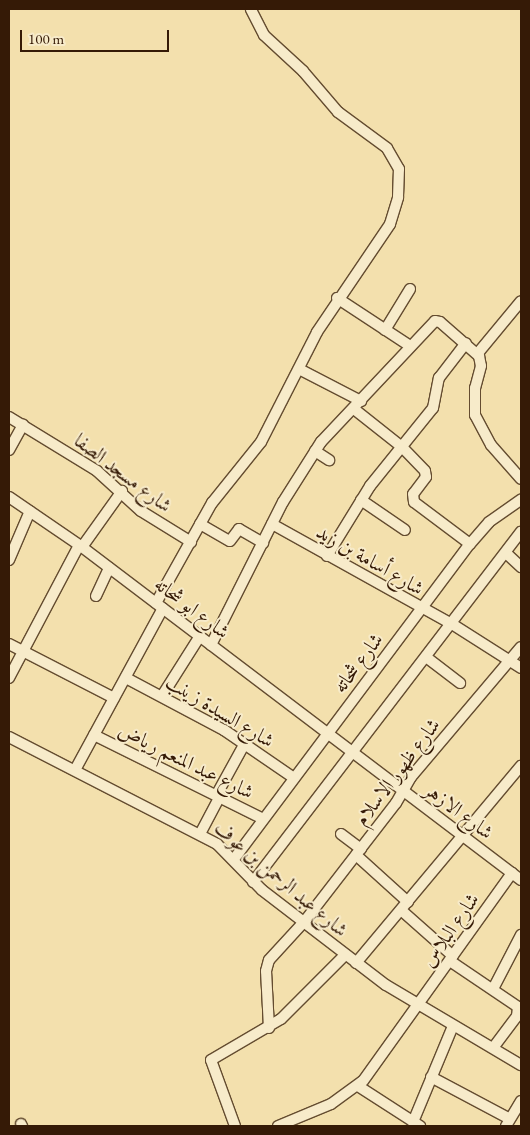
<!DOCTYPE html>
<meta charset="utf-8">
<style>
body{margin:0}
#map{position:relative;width:530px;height:1135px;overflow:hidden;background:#f3e0ad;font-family:"EB Garamond",Amiri,serif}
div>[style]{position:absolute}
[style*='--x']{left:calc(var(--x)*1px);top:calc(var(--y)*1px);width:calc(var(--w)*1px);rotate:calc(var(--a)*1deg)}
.roads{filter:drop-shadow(1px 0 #644c30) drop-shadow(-1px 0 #644c30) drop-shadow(0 1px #644c30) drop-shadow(0 -1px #644c30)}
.minor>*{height:10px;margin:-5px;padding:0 5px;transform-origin:5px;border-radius:5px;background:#f7ebca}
span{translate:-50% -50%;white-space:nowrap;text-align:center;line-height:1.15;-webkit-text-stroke:4px #f7ebca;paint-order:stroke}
.street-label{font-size:20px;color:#351a06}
.frame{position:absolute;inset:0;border:10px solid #351a06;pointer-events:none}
.scale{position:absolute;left:20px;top:30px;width:149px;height:22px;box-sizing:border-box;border:2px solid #351a06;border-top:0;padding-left:6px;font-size:15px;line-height:18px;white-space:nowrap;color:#351a06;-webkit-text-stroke:4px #f7ebca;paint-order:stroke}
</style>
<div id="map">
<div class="roads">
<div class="minor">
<i style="--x:337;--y:298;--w:87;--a:33.3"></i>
<i style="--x:385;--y:330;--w:48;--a:-58.6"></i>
<i style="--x:478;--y:353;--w:67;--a:-50.4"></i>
<i style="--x:299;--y:369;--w:70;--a:27.3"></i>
<i style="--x:354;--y:409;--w:61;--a:38.4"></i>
<i style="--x:402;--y:447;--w:33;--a:46"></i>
<i style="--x:425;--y:471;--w:6;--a:81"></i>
<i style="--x:426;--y:477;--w:21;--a:127"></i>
<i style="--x:413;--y:494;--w:8;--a:83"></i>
<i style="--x:414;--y:502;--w:70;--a:36.9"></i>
<i style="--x:9;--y:417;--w:103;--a:31.5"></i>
<i style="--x:97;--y:471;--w:59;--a:42.3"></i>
<i style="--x:141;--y:511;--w:59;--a:31.8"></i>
<i style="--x:9;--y:450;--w:29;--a:-61"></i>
<i style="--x:315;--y:451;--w:17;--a:33"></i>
<i style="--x:9;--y:497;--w:88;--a:34.4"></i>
<i style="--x:82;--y:547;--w:551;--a:37.18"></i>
<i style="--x:361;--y:500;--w:53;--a:34.3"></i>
<i style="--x:200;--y:524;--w:34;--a:30"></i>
<i style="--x:230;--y:541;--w:15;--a:-53"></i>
<i style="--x:239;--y:529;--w:28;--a:30"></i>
<i style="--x:272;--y:524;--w:206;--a:29.1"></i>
<i style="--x:452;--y:624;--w:82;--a:32.5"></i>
<i style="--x:82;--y:547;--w:69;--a:-54.5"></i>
<i style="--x:506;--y:553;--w:21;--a:43"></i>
<i style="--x:327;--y:556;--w:82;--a:-58.4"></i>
<i style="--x:370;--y:486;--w:100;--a:-51.1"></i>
<i style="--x:433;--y:408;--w:31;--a:-79"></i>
<i style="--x:439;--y:378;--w:44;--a:-52.4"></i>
<i style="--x:9;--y:560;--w:53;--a:-66.8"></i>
<i style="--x:96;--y:596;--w:31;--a:-65"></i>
<i style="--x:156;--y:603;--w:115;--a:-60.8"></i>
<i style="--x:212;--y:503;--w:78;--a:-51.2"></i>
<i style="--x:261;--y:442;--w:123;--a:-63"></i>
<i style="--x:317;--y:332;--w:130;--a:-55.9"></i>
<i style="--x:390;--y:224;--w:28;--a:-73"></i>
<i style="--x:398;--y:197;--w:28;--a:-88"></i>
<i style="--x:399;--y:169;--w:24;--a:-120"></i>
<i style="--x:387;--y:148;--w:61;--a:-143.7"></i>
<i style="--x:338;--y:112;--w:54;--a:-130.5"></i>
<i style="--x:303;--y:71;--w:53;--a:-137.3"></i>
<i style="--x:264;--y:35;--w:29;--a:-117"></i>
<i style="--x:9;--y:644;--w:118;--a:27.2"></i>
<i style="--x:211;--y:645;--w:160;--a:-63.3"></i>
<i style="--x:283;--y:502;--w:71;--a:-57.7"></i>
<i style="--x:321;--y:442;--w:166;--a:-46.7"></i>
<i style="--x:435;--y:321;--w:5;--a:11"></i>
<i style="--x:440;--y:322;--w:52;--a:41.1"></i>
<i style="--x:479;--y:356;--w:10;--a:79"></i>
<i style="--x:481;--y:366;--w:23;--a:105"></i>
<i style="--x:475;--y:388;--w:27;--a:90"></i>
<i style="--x:475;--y:415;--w:34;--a:62"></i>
<i style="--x:491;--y:445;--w:45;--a:48.6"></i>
<i style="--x:426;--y:657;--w:43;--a:37.4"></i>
<i style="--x:9;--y:678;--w:150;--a:-62.2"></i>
<i style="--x:126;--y:678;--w:111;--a:28"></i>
<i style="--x:224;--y:730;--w:85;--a:34.4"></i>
<i style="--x:162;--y:696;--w:71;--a:-57.7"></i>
<i style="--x:94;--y:735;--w:189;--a:26.4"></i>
<i style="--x:9;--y:737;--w:234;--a:27.2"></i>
<i style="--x:217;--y:844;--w:64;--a:45.6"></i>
<i style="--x:262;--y:890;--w:156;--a:37.5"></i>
<i style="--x:386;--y:985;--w:157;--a:30.7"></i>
<i style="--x:75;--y:770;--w:184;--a:-61.5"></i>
<i style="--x:217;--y:794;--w:58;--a:-61.2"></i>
<i style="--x:200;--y:834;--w:43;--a:-62.2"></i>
<i style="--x:341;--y:834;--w:25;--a:37"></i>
<i style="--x:356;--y:855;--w:70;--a:42.1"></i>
<i style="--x:234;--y:859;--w:394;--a:-53.2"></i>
<i style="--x:470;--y:544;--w:29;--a:-49"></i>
<i style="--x:489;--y:522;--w:39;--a:-35"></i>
<i style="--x:253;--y:882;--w:441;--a:-52.6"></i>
<i style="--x:401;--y:910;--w:69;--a:41.5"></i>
<i style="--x:450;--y:961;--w:82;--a:34.1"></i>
<i style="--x:518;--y:1007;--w:9;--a:96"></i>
<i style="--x:517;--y:1016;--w:39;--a:127"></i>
<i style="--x:356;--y:963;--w:257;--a:-50.1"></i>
<i style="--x:493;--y:989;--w:61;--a:-62.6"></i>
<i style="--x:269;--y:1028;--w:57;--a:-93"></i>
<i style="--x:266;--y:971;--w:11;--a:-75"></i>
<i style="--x:269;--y:960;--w:52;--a:-47.4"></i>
<i style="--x:304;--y:922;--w:150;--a:-52.3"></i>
<i style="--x:396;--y:803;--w:30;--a:-60"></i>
<i style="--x:411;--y:777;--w:170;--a:-49.8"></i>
<i style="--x:431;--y:1077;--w:89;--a:28"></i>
<i style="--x:358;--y:1086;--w:74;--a:32.8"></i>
<i style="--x:413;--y:1122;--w:104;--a:-67.4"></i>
<i style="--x:21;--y:1124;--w:2;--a:63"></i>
<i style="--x:235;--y:1126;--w:70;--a:-110"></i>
<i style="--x:211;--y:1060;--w:81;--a:-30.4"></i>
<i style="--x:281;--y:1019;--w:91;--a:-45"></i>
<i style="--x:278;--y:1126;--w:57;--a:-22.5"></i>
<i style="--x:331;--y:1104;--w:39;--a:-36"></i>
<i style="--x:363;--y:1081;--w:256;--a:-54.4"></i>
<i style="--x:506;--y:1126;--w:29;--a:-59"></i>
</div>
</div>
<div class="street-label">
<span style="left:123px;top:473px;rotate:37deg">شارع مسجد الصفا</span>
<span style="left:370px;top:560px;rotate:30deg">شارع أسامة بن زيد</span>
<span style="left:192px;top:608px;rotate:37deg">شارع ابو شحاته</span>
<span style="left:358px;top:663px;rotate:-53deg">شارع شحاته</span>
<span style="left:220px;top:711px;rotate:31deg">شارع السيدة زينب</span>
<span style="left:186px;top:761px;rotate:26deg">شارع عبد المنعم رياض</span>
<span style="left:397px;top:772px;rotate:-53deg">شارع ظهور الاسلام</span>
<span style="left:459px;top:811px;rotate:37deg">شارع الازهر</span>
<span style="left:281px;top:879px;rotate:40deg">شارع عبد الرحمن بن عوف</span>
<span style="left:450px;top:930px;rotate:-55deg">شارع البلاس</span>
</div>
<div class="frame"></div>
<div class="scale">100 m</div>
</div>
